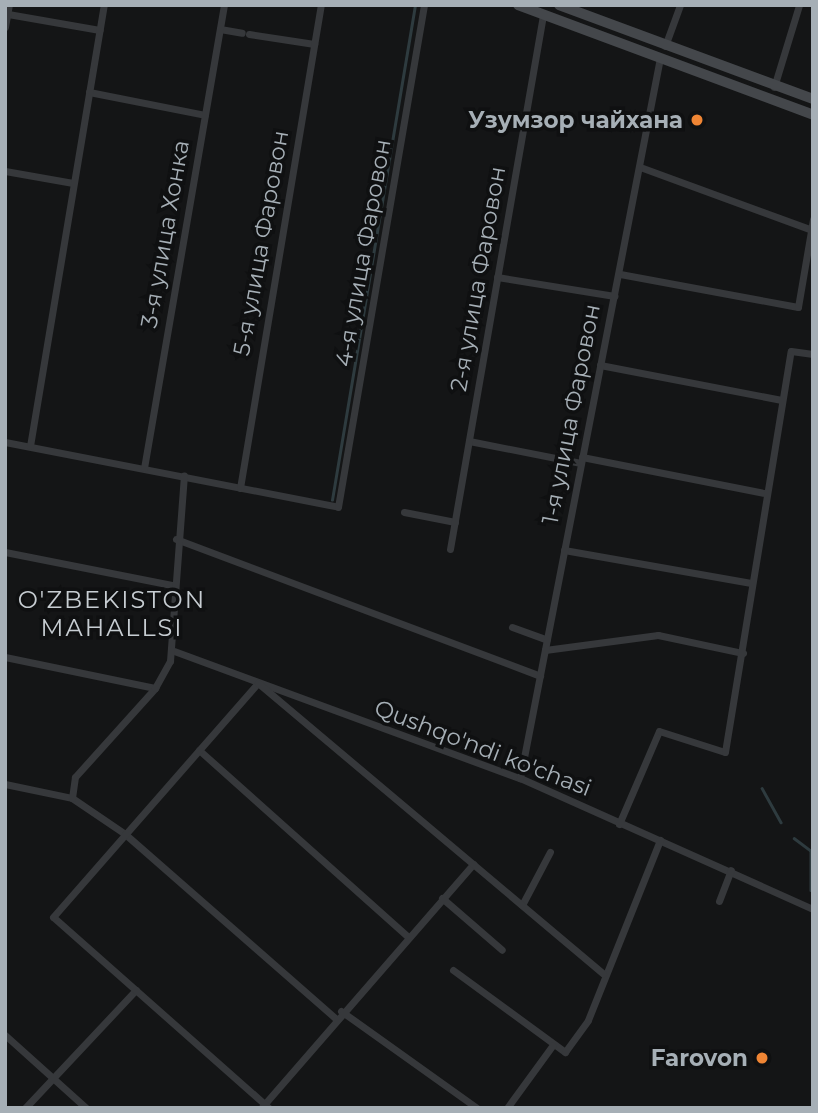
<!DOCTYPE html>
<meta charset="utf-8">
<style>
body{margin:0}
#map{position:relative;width:818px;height:1113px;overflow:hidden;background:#141516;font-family:Montserrat,sans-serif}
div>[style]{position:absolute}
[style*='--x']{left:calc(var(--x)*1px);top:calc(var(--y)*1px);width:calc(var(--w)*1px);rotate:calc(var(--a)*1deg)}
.stream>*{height:2.5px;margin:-1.25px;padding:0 1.25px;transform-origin:1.25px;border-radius:1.25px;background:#2e3b3f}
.minor>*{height:7px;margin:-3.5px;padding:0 3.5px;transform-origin:3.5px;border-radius:3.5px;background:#36383b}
.secondary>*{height:10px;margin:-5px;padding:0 5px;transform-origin:5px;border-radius:5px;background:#44474b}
.dots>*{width:19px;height:19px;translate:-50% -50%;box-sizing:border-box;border:4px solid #0f1011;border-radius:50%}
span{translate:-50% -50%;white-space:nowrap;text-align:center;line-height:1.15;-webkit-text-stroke:7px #0f1011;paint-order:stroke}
.poi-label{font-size:23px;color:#a6afb6;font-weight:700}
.right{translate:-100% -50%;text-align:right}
.street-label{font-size:23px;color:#a6afb6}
.neighbourhood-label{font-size:24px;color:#c7cdd2;letter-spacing:2px}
.frame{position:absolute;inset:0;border:7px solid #a6afb6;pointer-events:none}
</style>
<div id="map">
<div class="stream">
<i style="--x:332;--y:500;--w:502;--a:-80.48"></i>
<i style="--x:762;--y:788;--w:39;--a:61"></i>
<i style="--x:794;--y:838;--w:21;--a:37"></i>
<i style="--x:811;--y:851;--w:39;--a:90"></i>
</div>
<div class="minor">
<i style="--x:8;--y:14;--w:93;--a:9.9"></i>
<i style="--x:5;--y:27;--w:22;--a:-80"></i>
<i style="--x:220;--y:29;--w:22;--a:10"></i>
<i style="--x:249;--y:34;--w:66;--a:8.7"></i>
<i style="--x:665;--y:46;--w:44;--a:-69.9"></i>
<i style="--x:774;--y:87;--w:86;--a:-73"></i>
<i style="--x:89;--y:92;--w:118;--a:11.2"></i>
<i style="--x:640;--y:167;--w:180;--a:20.1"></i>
<i style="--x:5;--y:171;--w:69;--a:10"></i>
<i style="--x:620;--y:274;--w:181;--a:10.5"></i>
<i style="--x:798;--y:307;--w:89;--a:-80.3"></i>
<i style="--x:497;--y:277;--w:119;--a:9.2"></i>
<i style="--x:600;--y:365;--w:185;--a:10.9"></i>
<i style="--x:469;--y:441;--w:114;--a:11.1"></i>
<i style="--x:5;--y:442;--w:339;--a:11"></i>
<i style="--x:338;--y:507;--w:509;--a:-80.28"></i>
<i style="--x:30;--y:446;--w:447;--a:-80.5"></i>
<i style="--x:582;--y:457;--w:186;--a:11.2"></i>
<i style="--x:144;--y:468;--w:470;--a:-80.2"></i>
<i style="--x:240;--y:488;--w:490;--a:-80.5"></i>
<i style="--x:404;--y:512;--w:52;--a:11.1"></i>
<i style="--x:176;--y:539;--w:389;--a:20.6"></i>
<i style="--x:450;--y:549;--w:542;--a:-80.12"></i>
<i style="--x:564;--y:550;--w:190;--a:10"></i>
<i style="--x:5;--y:552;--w:170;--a:11.2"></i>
<i style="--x:512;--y:627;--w:37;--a:20"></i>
<i style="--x:545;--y:650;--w:114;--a:-7.6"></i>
<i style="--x:658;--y:635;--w:87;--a:12"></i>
<i style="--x:174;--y:651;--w:369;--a:20.2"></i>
<i style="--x:520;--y:778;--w:321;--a:24.1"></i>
<i style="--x:5;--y:657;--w:153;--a:11.7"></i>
<i style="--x:199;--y:750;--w:279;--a:41.8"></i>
<i style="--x:520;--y:778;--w:733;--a:-79"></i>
<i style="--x:5;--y:784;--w:68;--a:11.8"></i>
<i style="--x:72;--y:798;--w:64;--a:34.2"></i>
<i style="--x:125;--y:834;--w:279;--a:41.2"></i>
<i style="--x:72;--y:798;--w:21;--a:-82"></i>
<i style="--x:75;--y:777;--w:120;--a:-48"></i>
<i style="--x:155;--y:688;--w:31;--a:-61"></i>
<i style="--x:170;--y:661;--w:186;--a:-85.7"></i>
<i style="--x:619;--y:824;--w:101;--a:-66.7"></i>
<i style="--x:659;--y:731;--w:69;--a:17.7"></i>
<i style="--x:725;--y:752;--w:406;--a:-80.7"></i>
<i style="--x:791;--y:351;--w:22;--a:8"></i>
<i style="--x:442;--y:898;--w:79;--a:40.9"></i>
<i style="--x:719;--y:901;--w:33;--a:-69"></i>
<i style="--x:522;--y:905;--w:60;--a:-62.2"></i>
<i style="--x:453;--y:970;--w:139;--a:36.2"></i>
<i style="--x:565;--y:1052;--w:39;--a:-54"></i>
<i style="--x:588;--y:1020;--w:194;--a:-68.2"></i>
<i style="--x:341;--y:1011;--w:167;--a:35.5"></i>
<i style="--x:5;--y:1035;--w:109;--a:42"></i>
<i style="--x:262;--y:1107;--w:322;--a:-49"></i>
<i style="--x:25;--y:1108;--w:162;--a:-46.8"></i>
<i style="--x:269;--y:1108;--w:288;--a:-138.5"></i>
<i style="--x:53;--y:917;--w:311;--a:-48.8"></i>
<i style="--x:258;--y:683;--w:451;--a:40.1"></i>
<i style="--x:507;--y:1108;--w:77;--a:-54"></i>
</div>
<div class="secondary">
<i style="--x:518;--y:5;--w:315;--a:20.4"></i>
<i style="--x:559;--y:5;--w:271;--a:20.3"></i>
</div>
<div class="dots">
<i style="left:697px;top:120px;background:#ef8534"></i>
<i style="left:762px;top:1058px;background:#ef8534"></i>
</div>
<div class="poi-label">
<span class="right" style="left:683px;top:120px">Узумзор чайхана</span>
<span class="right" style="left:748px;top:1058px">Farovon</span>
</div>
<div class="street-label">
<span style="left:165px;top:234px;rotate:-80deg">3-я улица Хонка</span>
<span style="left:261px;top:243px;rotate:-80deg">5-я улица Фаровон</span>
<span style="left:363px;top:253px;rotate:-80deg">4-я улица Фаровон</span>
<span style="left:478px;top:279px;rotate:-80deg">2-я улица Фаровон</span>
<span style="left:571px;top:414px;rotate:-79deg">1-я улица Фаровон</span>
<span style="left:483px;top:748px;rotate:21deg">Qushqo'ndi ko'chasi</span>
</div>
<div class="neighbourhood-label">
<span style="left:112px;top:614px">O'ZBEKISTON<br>MAHALLSI</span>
</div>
<div class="frame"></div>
</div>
